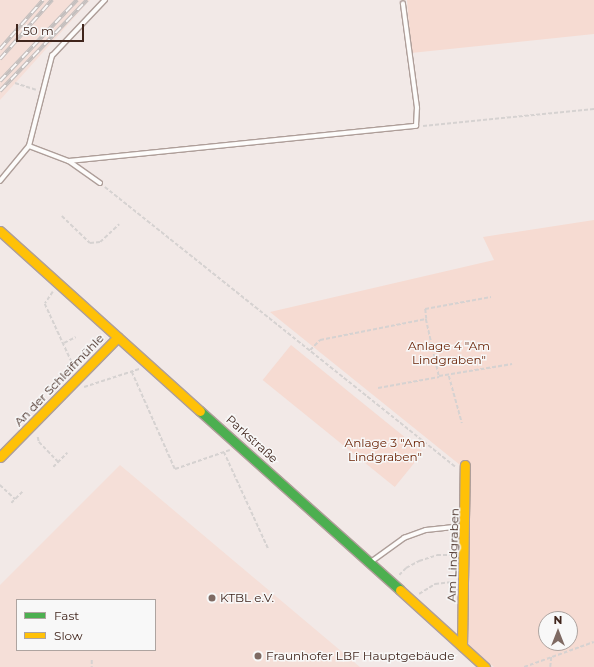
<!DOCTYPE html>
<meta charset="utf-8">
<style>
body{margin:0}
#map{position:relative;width:594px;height:667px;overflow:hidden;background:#f2e9e7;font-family:Montserrat,sans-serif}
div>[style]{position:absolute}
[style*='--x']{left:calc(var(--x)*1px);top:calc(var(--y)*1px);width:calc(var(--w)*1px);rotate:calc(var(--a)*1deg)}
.built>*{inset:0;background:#f5dfd8}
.green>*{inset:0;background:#f6dbd2;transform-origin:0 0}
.path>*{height:1.5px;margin-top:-0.75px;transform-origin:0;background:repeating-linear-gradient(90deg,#d6d2d1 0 4px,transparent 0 6px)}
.roads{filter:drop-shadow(1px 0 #ae9e99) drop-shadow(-1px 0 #ae9e99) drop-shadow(0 1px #ae9e99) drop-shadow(0 -1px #ae9e99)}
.lane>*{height:3.5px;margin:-1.75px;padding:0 1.75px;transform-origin:1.75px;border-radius:1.75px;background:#fdfcfb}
.fast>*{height:9px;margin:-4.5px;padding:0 4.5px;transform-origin:4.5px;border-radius:4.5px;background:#4caf50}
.slow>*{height:9px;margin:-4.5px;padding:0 4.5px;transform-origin:4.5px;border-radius:4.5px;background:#ffc107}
.rail>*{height:4px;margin-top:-2px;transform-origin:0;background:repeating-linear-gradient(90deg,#f8f8f8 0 8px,#c2bebd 0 16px);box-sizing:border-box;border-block:1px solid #c2bebd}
.dots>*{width:11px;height:11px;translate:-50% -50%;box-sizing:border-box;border:2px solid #f8f8f8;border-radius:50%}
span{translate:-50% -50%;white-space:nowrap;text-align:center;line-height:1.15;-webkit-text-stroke:3px #f8f8f8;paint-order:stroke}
.park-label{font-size:12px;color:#681f01}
.street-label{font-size:12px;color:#40251c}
.poi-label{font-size:12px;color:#40251c}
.left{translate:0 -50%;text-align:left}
.legend{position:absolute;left:16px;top:599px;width:140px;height:52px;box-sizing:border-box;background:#f8f8f8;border:1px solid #aea4a0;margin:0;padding:5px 7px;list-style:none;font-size:12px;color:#40251c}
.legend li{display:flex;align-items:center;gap:8px;height:20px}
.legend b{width:20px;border:1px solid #aea4a0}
.north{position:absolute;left:538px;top:611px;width:40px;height:40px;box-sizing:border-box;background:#f8f8f8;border:1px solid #aea4a0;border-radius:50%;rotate:0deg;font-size:11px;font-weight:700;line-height:16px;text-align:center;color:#40251c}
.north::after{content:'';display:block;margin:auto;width:14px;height:18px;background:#7e6a63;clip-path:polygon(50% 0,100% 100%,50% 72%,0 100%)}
.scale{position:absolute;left:16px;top:24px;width:68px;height:18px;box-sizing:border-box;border:2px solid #40251c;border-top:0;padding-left:5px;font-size:12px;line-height:14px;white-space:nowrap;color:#40251c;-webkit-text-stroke:3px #f8f8f8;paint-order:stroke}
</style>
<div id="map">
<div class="built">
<i style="clip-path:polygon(0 0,90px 0,0 100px)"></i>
<i style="clip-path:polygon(evenodd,120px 465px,360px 667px,0 667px,0 585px,120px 465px,17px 600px,155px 600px,155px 650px,17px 650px,17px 600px)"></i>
</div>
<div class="green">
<i style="clip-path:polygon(407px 0,594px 0,594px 34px,411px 53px)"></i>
<i style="clip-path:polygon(evenodd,594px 220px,594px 667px,494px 667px,468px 645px,468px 467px,465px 469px,270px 312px,494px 260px,483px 237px,594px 220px,546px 619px,570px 619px,570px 643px,546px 643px,546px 619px)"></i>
<i style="left:291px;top:345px;width:170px;height:45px;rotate:39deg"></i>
</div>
<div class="path">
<i style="--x:15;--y:83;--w:22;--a:18"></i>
<i style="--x:423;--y:126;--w:172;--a:-5.7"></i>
<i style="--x:105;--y:187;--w:448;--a:38.6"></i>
<i style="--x:62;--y:216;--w:39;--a:44"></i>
<i style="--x:90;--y:243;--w:10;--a:-6"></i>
<i style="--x:100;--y:242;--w:26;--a:-43"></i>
<i style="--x:53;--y:292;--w:14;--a:124"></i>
<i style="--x:45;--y:304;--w:69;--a:65.3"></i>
<i style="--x:426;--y:319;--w:10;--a:-96"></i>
<i style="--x:425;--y:309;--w:67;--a:-10.3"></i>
<i style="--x:64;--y:343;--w:13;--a:-27"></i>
<i style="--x:310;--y:350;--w:14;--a:-45"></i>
<i style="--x:320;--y:340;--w:108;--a:-11.2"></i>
<i style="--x:426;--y:319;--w:58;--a:77.2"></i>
<i style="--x:439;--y:376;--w:74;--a:-9.3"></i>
<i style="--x:132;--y:372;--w:106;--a:66.1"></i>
<i style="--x:175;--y:469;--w:58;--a:-19.1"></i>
<i style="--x:449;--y:376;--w:49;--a:74.5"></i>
<i style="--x:84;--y:387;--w:58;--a:-18.1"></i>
<i style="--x:378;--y:388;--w:62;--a:-10.2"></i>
<i style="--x:38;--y:437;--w:5;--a:79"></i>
<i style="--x:39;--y:442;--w:28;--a:46"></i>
<i style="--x:224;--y:452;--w:106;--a:65.4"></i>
<i style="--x:53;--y:467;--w:20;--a:-45"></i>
<i style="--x:0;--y:485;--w:21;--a:43"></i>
<i style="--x:11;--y:503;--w:16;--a:-45"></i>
<i style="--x:399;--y:575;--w:10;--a:-45"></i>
<i style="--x:406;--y:568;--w:15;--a:-28"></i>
<i style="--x:419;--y:561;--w:19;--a:-18"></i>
<i style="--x:437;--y:555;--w:16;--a:0"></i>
<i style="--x:419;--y:594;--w:19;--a:-32"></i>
<i style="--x:435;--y:584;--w:17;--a:-7"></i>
<i style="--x:92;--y:660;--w:7;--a:90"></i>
<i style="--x:524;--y:667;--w:74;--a:-19.7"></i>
<i style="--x:550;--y:667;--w:10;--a:-84"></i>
</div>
<div class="roads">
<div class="lane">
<i style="--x:29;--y:146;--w:43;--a:20.6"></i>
<i style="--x:69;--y:161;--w:349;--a:-5.8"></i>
<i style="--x:416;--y:126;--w:18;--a:-87"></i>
<i style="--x:417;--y:108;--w:105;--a:-97.7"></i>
<i style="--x:69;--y:161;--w:38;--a:35"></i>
<i style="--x:0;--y:181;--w:45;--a:-50.4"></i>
<i style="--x:29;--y:146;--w:93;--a:-75.7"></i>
<i style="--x:52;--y:56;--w:77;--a:-46.6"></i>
<i style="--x:371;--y:562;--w:41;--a:-36"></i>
<i style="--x:404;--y:538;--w:23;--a:-20"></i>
<i style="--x:426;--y:530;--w:37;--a:-6"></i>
</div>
<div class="fast">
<i style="--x:200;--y:411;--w:268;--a:41.8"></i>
</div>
<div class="slow">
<i style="--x:0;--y:231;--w:269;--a:42"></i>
<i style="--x:0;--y:457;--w:168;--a:-45.5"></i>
<i style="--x:400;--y:590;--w:115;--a:42.2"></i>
<i style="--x:462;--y:646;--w:181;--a:-89.1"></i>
</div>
</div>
<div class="rail">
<i style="--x:0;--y:49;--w:65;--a:-48.7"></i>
<i style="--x:0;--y:59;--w:79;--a:-48.6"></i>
<i style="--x:0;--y:81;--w:112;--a:-46.5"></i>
<i style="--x:0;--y:91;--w:126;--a:-46.3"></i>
</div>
<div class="dots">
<i style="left:212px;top:598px;background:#7e6a63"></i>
<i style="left:258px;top:656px;background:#7e6a63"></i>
</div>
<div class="park-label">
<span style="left:449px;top:353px">Anlage 4 "Am<br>Lindgraben"</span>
<span style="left:385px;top:450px">Anlage 3 "Am<br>Lindgraben"</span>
</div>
<div class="street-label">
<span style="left:59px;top:380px;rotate:-46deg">An der Schleifmühle</span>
<span style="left:252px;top:439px;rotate:42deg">Parkstraße</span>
<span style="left:453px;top:555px;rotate:-88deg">Am Lindgraben</span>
</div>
<div class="poi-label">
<span class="left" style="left:220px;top:598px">KTBL e.V.</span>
<span class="left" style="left:266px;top:656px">Fraunhofer LBF Hauptgebäude</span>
</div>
<ul class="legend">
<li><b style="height:5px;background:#4caf50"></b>Fast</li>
<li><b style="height:5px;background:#ffc107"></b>Slow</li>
</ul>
<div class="north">N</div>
<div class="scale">50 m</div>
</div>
